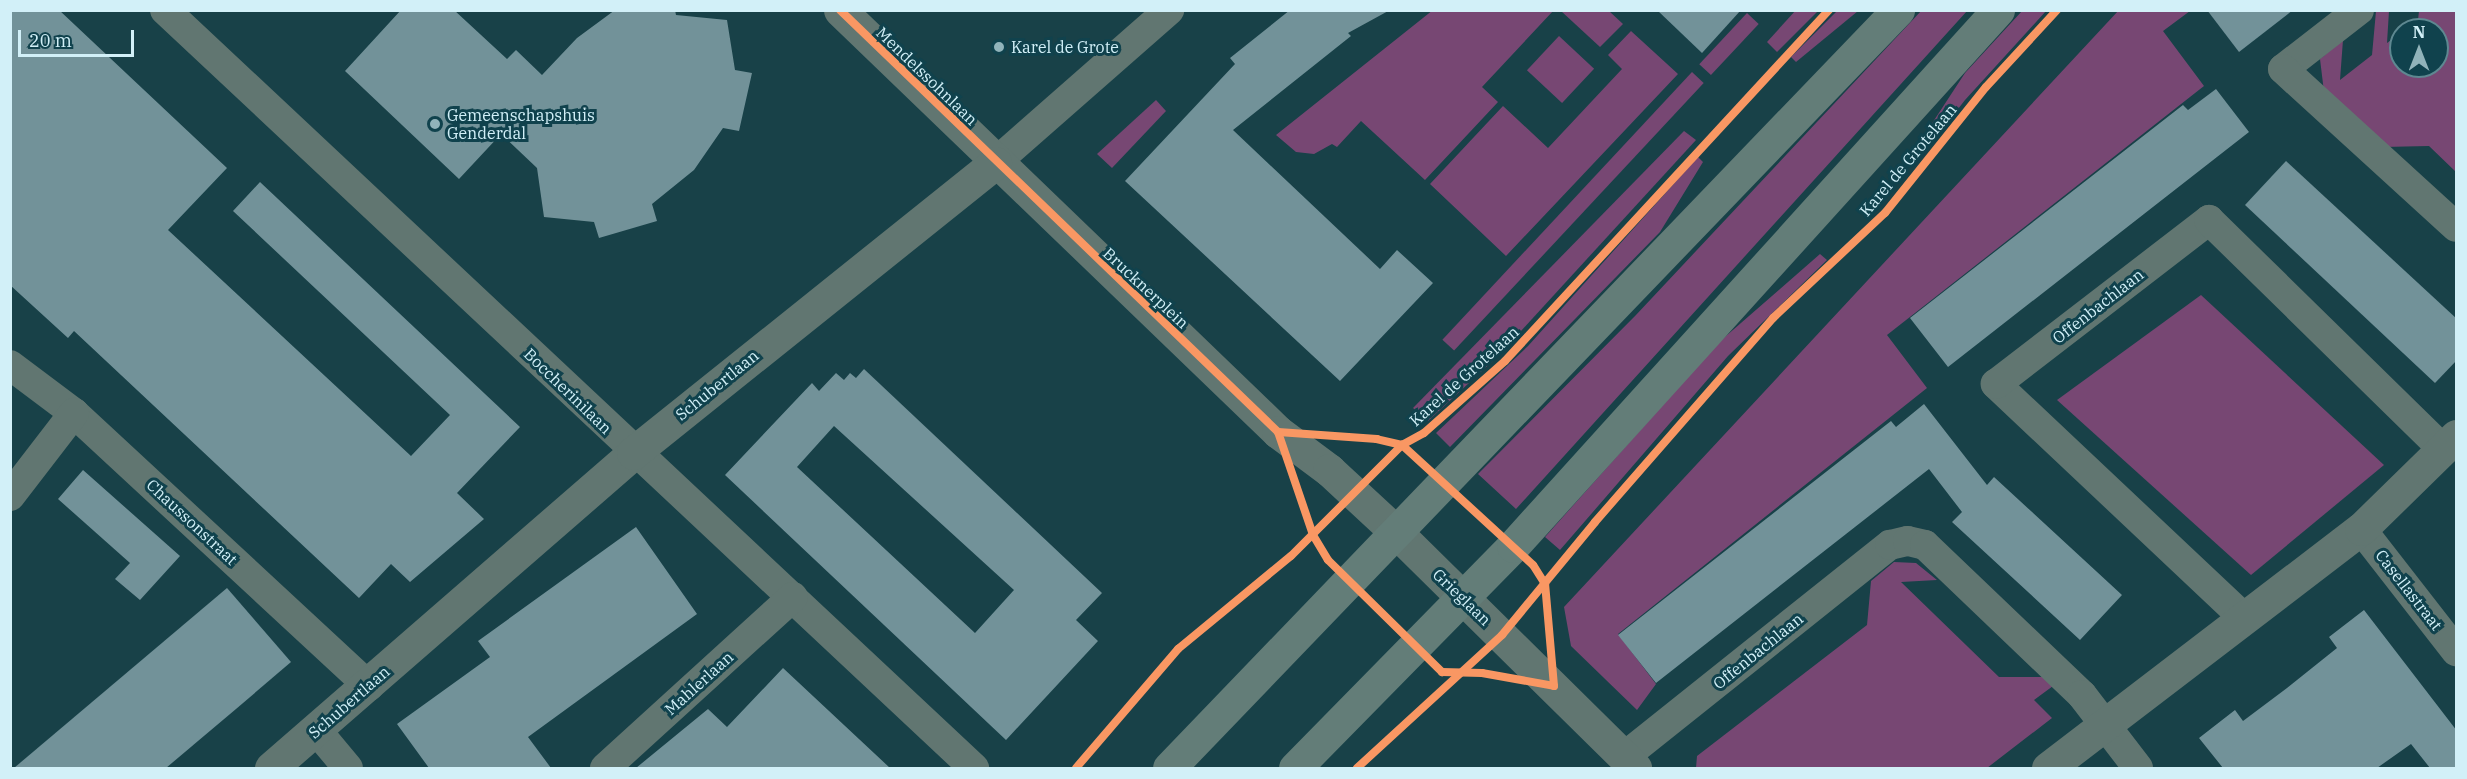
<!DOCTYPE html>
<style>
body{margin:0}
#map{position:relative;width:2467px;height:779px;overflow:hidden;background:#184148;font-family:"IBM Plex Serif",serif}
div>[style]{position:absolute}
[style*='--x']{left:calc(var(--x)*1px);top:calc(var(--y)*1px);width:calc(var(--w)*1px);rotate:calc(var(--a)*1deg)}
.green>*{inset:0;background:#774773;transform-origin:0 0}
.building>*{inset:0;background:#729299}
.minor>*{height:30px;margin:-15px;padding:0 15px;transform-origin:15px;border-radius:15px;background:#617671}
.tertiary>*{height:33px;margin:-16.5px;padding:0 16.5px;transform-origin:16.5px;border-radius:16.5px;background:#617671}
.primary>*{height:33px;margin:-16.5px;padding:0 16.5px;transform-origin:16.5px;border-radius:16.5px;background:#637d78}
.cycleway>*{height:8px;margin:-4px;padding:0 4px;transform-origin:4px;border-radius:4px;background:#f99763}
.dots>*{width:16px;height:16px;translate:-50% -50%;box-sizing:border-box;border:3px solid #10424d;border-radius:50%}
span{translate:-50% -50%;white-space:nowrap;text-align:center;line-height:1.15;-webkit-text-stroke:6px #10424d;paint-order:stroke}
.poi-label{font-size:16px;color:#d2f0f8}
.left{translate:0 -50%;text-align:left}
.street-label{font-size:16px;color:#d2f0f8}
.frame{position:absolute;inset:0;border:12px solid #d2f0f8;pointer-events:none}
.north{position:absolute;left:2389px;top:18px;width:60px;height:60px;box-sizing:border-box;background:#10424d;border:2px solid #5e8891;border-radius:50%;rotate:0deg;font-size:16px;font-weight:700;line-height:24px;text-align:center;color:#d2f0f8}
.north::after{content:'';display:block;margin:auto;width:21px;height:27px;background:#91b3ba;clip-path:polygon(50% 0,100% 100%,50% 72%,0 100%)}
.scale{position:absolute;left:18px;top:30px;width:116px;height:27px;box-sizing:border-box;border:3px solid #d2f0f8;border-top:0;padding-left:8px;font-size:18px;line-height:21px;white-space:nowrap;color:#d2f0f8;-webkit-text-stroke:4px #10424d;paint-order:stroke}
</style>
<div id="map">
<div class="green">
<i style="clip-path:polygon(1433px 10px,1553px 11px,1482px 87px,1498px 102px,1425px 180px,1361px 121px,1337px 147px,1332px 144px,1314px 154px,1296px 152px,1276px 135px)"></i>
<i style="clip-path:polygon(1796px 10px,1818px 11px,1777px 52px,1767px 42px)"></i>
<i style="clip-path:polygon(1922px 10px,1967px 11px,1516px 509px,1478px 474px,1636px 315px)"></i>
<i style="clip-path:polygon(2119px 10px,2190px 11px,2163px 31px,2204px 86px,1887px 335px,1927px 388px,1618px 634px,1656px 684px,1637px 710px,1571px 646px,1564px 607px)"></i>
<i style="clip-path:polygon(1561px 11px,1609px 11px,1623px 24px,1600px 47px)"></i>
<i style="clip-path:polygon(1837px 11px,1858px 11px,1796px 62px,1791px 57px)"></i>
<i style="clip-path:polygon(2022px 11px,2046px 11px,1965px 100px,1919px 159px,1912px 154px,1965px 73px)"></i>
<i style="clip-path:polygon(2376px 11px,2389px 11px,2387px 43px,2401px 33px,2401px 66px,2437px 66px,2437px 30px,2405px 30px,2418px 20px,2419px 11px,2456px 11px,2456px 172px,2429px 146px,2383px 147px,2324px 92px,2320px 59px,2343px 40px,2340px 80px,2372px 55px)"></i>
<i style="left:1747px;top:13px;width:16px;height:70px;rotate:43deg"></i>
<i style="clip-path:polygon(1631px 31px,1678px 74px,1506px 256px,1430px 184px,1503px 106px,1548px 148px,1622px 69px,1608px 55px)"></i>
<i style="left:1559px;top:36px;width:48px;height:47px;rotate:43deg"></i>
<i style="left:1692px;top:72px;width:16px;height:366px;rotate:43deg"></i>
<i style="clip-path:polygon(1156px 100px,1166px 111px,1112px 168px,1097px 154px)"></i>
<i style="clip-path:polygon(1684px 131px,1696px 140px,1498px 356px,1428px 421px,1413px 408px)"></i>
<i style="clip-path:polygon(1698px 157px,1703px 162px,1660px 232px,1450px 447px,1436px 433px,1528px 346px)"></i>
<i style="clip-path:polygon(1820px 254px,1827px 260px,1728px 356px,1560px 550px,1545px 537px,1718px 343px)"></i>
<i style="clip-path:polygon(2201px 295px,2384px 465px,2251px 575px,2057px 400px)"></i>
<i style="clip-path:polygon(1894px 562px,1916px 563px,1937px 580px,1901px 582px,1999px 677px,2046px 677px,2053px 686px,2034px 700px,2052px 718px,1987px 768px,1696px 768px,1697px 756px,1867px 625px,1871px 581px)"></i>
</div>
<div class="building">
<i style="clip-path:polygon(10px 10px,59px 10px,227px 168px,168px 230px,411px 456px,450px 415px,233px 211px,260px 182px,520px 427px,457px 493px,484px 519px,410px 582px,391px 564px,359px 598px,74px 331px,68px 338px,10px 285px)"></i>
<i style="clip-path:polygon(401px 10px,454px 10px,507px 59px,516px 50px,542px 75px,577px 38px,615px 10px,675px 10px,676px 15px,727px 20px,735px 70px,752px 73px,739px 131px,723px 128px,694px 170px,652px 204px,657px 221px,599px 238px,594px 222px,544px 217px,537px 168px,501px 134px,459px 179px,345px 71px)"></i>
<i style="clip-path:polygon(1290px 10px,1390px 10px,1348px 33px,1351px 36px,1233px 130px,1380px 269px,1397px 250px,1433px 283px,1340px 381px,1125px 181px,1235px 64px,1230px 58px)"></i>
<i style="clip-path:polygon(1657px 10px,1741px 10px,1702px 53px)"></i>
<i style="clip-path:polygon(2207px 10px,2293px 10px,2239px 52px)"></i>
<i style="clip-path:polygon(2216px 89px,2249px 132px,1948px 367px,1910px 318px,2183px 105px,2188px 110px)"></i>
<i style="clip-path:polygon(2286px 161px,2457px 319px,2457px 360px,2435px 383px,2245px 205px)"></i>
<i style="clip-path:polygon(evenodd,864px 369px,1102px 593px,1076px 620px,1098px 641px,1006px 740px,725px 475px,812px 383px,819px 391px,836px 373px,844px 380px,850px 373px,856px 378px,864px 369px,834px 426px,1014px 590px,975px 633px,797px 467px,834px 426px)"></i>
<i style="clip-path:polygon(1924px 404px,1987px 485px,1994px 477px,2122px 595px,2080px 640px,1952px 522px,1962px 512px,1929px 469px,1656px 683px,1618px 635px,1891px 421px,1896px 427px)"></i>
<i style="clip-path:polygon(83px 470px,180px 556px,140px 600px,115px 579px,130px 563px,58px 499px)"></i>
<i style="clip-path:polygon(636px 527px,697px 614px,528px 737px,551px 768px,429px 768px,397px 724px,490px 657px,478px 641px)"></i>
<i style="clip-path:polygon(227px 588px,291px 662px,236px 709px,166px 768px,14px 768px)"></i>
<i style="clip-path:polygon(2364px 610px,2457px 731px,2457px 768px,2430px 768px,2411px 744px,2377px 768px,2223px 768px,2199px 738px,2235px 710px,2243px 721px,2287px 688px,2337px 648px,2329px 637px)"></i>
<i style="clip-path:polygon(783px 668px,890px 768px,636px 768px,708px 709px,727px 727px)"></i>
</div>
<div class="minor">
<i style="--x:165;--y:10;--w:1109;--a:43.14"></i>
<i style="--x:2359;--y:10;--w:96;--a:142.2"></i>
<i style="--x:2283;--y:69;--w:234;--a:42.4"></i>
<i style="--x:995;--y:163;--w:232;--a:-41.3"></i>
<i style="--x:10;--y:365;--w:80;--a:36.9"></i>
<i style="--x:74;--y:413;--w:402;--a:42.8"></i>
<i style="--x:10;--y:496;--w:105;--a:-52.4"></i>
<i style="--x:2361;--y:529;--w:155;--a:52.1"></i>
<i style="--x:2243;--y:617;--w:340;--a:-136.7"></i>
<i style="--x:1996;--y:384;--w:269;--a:-37.6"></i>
<i style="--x:2209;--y:220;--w:329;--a:44.4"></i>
<i style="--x:317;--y:731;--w:48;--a:50"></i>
<i style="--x:1624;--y:757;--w:340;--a:-38.6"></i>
<i style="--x:1890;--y:545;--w:18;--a:-13"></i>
<i style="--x:1908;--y:541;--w:17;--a:13"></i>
<i style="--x:1925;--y:545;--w:217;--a:43.7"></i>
<i style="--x:2082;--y:695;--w:92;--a:52.5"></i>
<i style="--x:605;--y:768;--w:254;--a:-42.3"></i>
</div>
<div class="tertiary">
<i style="--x:840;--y:10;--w:608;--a:43.93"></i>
<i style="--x:1278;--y:432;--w:64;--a:36.7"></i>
<i style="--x:1329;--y:470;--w:91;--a:42.8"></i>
<i style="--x:1396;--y:532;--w:336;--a:44.6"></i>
<i style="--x:271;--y:768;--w:480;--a:-41"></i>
<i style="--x:633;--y:453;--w:464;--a:-38.7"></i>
<i style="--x:2048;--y:768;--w:394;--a:-37.4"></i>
<i style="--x:2361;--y:529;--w:133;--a:-44.4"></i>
</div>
<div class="primary">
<i style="--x:1169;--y:768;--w:1052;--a:-46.12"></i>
<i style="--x:1295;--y:768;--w:311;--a:-45.5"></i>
<i style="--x:1513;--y:546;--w:723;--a:-47.86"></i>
</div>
<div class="cycleway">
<i style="--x:840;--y:10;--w:608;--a:43.93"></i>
<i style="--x:1278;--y:432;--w:109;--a:71.2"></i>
<i style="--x:1313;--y:535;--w:29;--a:59"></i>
<i style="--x:1328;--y:560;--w:160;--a:44.5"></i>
<i style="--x:1442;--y:672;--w:40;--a:1.4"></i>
<i style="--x:1482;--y:673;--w:73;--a:10.2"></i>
<i style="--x:1554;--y:686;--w:102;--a:-95"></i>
<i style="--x:1545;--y:584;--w:22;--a:-122"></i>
<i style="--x:1533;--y:565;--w:178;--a:-137.5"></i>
<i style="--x:1402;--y:445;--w:26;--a:-167"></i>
<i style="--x:1377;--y:439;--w:99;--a:-176"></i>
<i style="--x:1076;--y:768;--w:157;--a:-49.4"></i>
<i style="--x:1178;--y:649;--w:146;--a:-39.5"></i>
<i style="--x:1291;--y:556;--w:157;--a:-45"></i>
<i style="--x:1402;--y:445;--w:25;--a:-29"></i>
<i style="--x:1424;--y:433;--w:108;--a:-41.6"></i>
<i style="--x:1505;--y:361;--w:478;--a:-47.3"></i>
<i style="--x:1357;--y:768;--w:197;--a:-42.5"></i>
<i style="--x:1502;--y:635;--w:146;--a:-50.5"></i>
<i style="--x:1595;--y:522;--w:271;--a:-48.9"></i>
<i style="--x:1773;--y:318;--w:154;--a:-43.2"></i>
<i style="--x:1885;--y:213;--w:161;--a:-51.3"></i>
<i style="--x:1986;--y:87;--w:105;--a:-47.3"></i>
</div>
<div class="dots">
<i style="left:999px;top:47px;background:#91b3ba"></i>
<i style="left:435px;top:124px;background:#91b3ba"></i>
</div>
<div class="poi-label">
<span class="left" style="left:1011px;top:47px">Karel de Grote</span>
<span class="left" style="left:447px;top:124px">Gemeenschapshuis<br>Genderdal</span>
</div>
<div class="street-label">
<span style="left:927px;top:76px;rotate:44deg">Mendelssohnlaan</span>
<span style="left:1908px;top:160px;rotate:-50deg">Karel de Grotelaan</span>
<span style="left:1146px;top:288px;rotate:43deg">Brucknerplein</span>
<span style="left:2098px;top:306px;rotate:-38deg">Offenbachlaan</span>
<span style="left:1464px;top:376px;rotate:-42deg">Karel de Grotelaan</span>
<span style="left:717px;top:385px;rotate:-39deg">Schubertlaan</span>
<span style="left:568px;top:391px;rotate:44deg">Boccherinilaan</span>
<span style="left:192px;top:522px;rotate:43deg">Chaussonstraat</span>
<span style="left:2409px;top:590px;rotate:52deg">Casellastraat</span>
<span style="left:1462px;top:597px;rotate:44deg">Grieglaan</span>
<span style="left:1758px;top:651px;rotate:-39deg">Offenbachlaan</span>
<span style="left:699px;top:683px;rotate:-42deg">Mahlerlaan</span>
<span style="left:349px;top:702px;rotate:-41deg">Schubertlaan</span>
</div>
<div class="frame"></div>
<div class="north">N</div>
<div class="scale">20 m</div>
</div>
